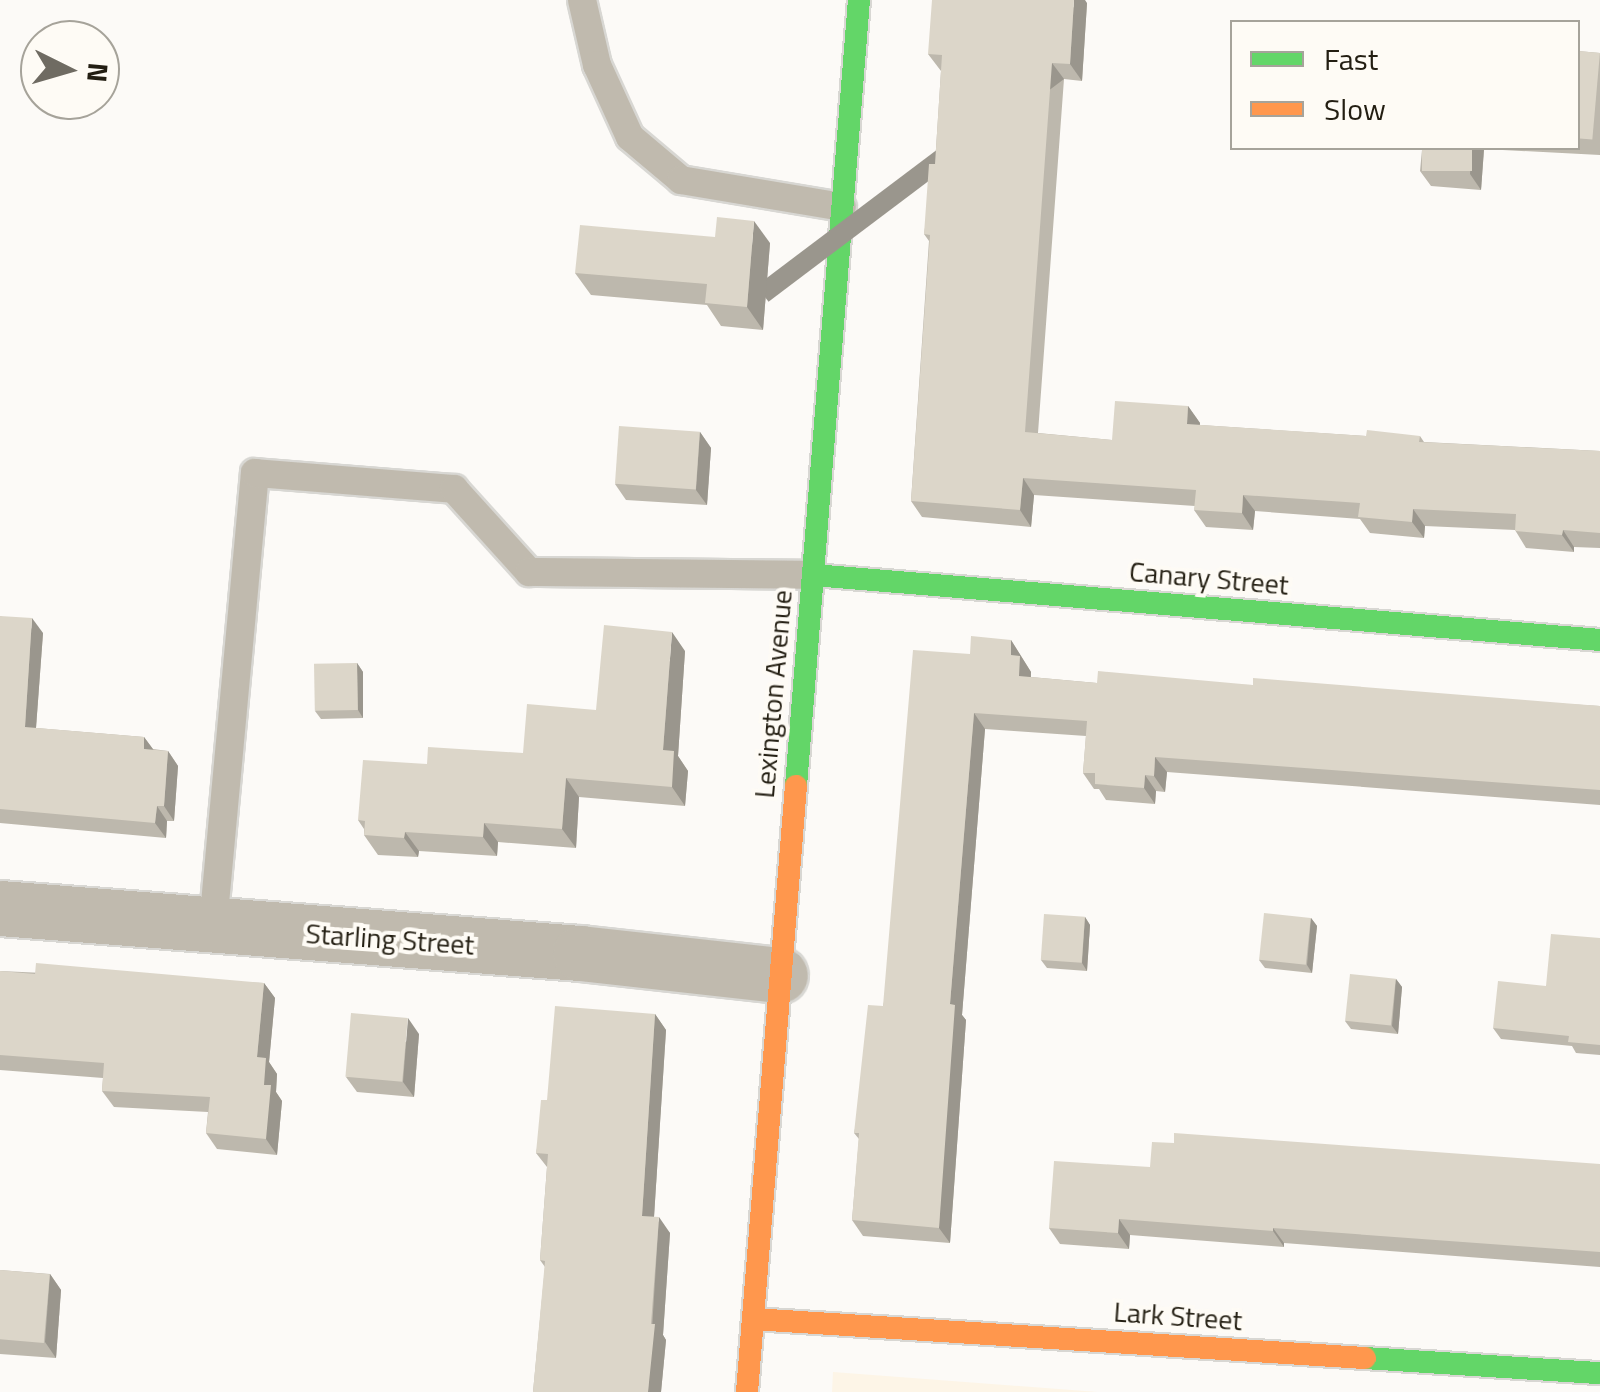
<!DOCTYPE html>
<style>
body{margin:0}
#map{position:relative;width:1600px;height:1392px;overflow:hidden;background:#fcfaf7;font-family:"Titillium Web",sans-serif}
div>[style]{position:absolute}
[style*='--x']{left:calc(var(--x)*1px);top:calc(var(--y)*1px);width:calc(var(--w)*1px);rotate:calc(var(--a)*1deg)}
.built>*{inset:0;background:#fdf5e7}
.roads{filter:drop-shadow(2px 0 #d8d7d3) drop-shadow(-2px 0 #d8d7d3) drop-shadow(0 2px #d8d7d3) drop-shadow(0 -2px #d8d7d3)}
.lane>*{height:28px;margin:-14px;padding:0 14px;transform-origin:14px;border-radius:14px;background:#c0baae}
.street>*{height:55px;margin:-27.5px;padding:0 27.5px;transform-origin:27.5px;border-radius:27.5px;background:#c0baae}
.fast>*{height:22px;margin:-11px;padding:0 11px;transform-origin:11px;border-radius:11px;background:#63d668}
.slow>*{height:22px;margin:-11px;padding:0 11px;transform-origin:11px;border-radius:11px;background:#ff974d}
.wall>*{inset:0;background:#bdb8ad}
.shaded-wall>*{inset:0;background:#9a968d;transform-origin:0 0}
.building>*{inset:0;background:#dcd6c9;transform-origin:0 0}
span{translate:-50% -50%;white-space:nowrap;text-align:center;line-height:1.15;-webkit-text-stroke:8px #fefbf5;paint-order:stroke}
.street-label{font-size:28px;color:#231e12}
.legend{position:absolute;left:1230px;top:20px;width:350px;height:130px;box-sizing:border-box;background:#fefbf5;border:2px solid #a6a39a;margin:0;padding:12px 18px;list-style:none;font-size:30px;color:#231e12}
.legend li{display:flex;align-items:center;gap:20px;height:50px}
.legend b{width:50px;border:2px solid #a6a39a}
.north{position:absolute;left:20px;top:20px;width:100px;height:100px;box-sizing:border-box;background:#fefbf5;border:2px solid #a6a39a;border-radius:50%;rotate:95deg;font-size:28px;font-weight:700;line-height:40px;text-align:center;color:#231e12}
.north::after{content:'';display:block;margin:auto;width:35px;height:45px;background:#6f6b62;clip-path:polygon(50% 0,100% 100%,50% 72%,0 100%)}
</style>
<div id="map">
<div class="built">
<i style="clip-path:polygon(833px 1372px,1098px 1392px,832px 1392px)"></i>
</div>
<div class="roads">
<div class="lane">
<i style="--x:582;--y:0;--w:67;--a:77"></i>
<i style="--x:597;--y:65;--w:79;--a:65.4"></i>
<i style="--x:630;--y:137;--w:67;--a:40.1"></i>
<i style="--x:681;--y:180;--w:163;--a:9.5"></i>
<i style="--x:213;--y:925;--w:454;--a:-84.7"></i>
<i style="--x:255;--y:473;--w:200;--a:4.6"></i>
<i style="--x:454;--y:489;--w:112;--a:47.9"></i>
<i style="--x:529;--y:572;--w:284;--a:0.6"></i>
</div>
<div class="street">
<i style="--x:0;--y:908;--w:582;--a:4.44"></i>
<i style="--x:580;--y:953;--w:201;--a:6.3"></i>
</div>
<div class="fast">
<i style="--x:813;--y:575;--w:790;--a:4.72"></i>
<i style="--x:796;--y:786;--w:789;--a:-85.42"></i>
<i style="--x:1365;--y:1358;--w:235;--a:3.7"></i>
</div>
<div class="slow">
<i style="--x:753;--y:1319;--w:613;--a:3.65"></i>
<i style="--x:747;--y:1392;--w:608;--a:-85.38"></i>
</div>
</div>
<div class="wall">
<i style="clip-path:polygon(1087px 3px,1082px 81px,1064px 79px,1038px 433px,1112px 440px,1188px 406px,1200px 423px,1200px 425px,1366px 436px,1420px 436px,1424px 442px,1600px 451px,1600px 548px,1574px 547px,1574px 552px,1526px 548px,1515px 530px,1425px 526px,1424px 538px,1370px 533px,1360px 519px,1255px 511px,1253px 530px,1206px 527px,1194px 510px,1195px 506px,1034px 495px,1031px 527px,922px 517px,911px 501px,929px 241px,924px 234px,935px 164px,941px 71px,928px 54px)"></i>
<i style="clip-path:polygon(1578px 51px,1600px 53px,1600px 155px,1484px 149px,1481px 190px,1431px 186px,1420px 171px,1422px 150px,1394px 148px,1578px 148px)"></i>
<i style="clip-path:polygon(770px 243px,763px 330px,721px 326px,707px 305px,591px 295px,575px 273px)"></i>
<i style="clip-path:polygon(700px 432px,711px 448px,707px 505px,626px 500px,615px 484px)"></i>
<i style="clip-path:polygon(0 616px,43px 633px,36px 728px,144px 737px,153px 749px,168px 751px,178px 766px,174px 821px,167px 821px,166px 838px,0 823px)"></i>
<i style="clip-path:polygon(1011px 640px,1031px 672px,1031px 677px,1097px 683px,1253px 685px,1600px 706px,1600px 805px,1167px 772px,1165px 792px,1156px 791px,1155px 804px,1106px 800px,1099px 789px,1094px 789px,1083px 773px,1086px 736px,985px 729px,962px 1015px,966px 1020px,950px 1243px,863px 1236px,852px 1220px,859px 1139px,854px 1133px,883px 1006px,970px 654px)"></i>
<i style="clip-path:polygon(685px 651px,678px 756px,688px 771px,685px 806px,579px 797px,576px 848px,498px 842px,497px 856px,419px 851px,418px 857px,378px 855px,364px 835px,364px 829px,358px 820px,427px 764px,523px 753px,596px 710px)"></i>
<i style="clip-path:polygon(357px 663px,363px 672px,363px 718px,321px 719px,315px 711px)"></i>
<i style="clip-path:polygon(1085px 917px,1090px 925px,1087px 971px,1047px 968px,1041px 960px)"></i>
<i style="clip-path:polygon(1311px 918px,1317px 926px,1312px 973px,1265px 968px,1259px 960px)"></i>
<i style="clip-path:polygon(1600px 938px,1600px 1055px,1576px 1053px,1572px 1046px,1501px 1039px,1493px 1028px,1546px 986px)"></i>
<i style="clip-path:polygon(0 971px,264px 983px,275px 998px,269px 1062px,277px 1074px,276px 1092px,282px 1101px,277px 1155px,217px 1149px,206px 1133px,208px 1112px,114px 1107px,102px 1091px,103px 1078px,0 1070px)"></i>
<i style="clip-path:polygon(1396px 979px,1402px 987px,1398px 1034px,1351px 1029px,1345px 1021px)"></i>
<i style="clip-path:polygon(655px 1014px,666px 1030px,654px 1217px,670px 1233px,663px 1335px,666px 1340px,661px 1392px,533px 1392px,545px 1267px,540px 1260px,547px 1167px,536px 1153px,547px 1100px)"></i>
<i style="clip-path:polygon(419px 1034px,414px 1097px,357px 1092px,346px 1077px)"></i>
<i style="clip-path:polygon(1600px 1164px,1600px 1267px,1284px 1243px,1284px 1247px,1130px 1235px,1129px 1249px,1060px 1244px,1049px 1228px,1150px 1167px)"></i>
<i style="clip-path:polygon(0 1270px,50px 1274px,61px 1290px,56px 1358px,0 1354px)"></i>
</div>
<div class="shaded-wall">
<i style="clip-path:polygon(1074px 0,1085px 0,1087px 3px,1082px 81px,1070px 64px)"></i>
<i style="left:1052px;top:63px;width:20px;height:370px;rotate:53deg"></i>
<i style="clip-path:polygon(1472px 148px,1484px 149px,1481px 190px,1470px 174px)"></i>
<i style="clip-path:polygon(754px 221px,770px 243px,763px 330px,747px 307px)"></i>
<i style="clip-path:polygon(1188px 406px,1200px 423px,1198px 441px,1187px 424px)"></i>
<i style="clip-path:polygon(700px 432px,711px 448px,707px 505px,696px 490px)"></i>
<i style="clip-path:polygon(1023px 478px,1034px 495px,1031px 527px,1020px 510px)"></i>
<i style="clip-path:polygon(1243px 495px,1255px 511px,1253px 530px,1242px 513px)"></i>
<i style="clip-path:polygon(1413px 509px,1425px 526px,1424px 538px,1412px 522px)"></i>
<i style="clip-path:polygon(1563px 530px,1574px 547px,1574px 552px,1562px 535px)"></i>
<i style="clip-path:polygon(32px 618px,43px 633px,35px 741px,25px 727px)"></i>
<i style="clip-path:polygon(672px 632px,685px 651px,678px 756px,688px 771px,685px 806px,672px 787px,663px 750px)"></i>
<i style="clip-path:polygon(1011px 640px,1031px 672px,1030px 692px,1019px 676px,1011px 655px)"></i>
<i style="clip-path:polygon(357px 663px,363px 672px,363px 718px,358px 710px)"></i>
<i style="clip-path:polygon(974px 713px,985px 729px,962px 1015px,966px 1020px,950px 1243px,939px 1228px,950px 1004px)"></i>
<i style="clip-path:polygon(144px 737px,155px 752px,144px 749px)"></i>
<i style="clip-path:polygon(168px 751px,178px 766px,174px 821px,164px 806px)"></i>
<i style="clip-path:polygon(1155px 757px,1167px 772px,1165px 792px,1154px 776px)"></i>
<i style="clip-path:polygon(1145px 775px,1156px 791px,1155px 804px,1144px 788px)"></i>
<i style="clip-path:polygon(566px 778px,579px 797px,576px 848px,562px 829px)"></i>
<i style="clip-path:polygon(157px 806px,167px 821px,166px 838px,155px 823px)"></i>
<i style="clip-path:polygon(484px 823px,498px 842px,497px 856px,483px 837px)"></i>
<i style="clip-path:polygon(405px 832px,419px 851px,418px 857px,404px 838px)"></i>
<i style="clip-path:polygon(1085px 917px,1090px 925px,1087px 971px,1082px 963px)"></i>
<i style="clip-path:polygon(1311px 918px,1317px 926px,1312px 973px,1307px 965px)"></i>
<i style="clip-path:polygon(1396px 979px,1402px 987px,1398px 1034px,1392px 1026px)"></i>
<i style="clip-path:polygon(264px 983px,275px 998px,269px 1062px,277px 1074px,276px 1092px,282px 1101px,277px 1155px,266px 1139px,264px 1085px,257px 1057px)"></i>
<i style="clip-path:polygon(655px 1014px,666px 1030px,653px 1232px,642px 1216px)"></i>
<i style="clip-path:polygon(408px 1018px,419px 1034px,414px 1097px,403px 1082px)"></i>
<i style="clip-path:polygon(659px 1217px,670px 1233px,663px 1335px,666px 1340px,661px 1392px,648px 1392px)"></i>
<i style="clip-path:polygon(1119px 1219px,1130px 1235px,1129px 1249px,1118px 1233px)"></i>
<i style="clip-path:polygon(1273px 1228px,1284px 1243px,1284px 1247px,1273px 1231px)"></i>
<i style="clip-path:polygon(50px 1274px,61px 1290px,56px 1358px,45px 1342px)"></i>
</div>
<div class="building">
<i style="clip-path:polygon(932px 0,1074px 0,1070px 64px,1052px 63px,1025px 432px,1112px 440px,1115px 401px,1188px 406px,1187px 424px,1366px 436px,1367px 430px,1420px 436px,1419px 442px,1600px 451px,1600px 533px,1563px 530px,1562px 535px,1515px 531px,1516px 514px,1413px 509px,1412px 522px,1358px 517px,1360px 503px,1243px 495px,1242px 513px,1194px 510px,1196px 490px,1023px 478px,1020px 510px,911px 501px,930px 235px,924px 234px,929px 164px,935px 164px,942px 55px,928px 54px)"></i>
<i style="left:1578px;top:51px;width:22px;height:87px;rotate:5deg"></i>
<i style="left:1422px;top:148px;width:50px;height:23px"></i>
<i style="clip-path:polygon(717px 217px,754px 221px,747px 307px,705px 303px,707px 284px,575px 273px,580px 225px,715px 237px)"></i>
<i style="left:619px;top:426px;width:81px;height:58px;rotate:4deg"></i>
<i style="clip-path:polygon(0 616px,32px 618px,25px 727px,144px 737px,144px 749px,168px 751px,164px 806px,157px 806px,155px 823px,0 809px)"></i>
<i style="clip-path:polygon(604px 625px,672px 632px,663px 750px,674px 751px,672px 787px,566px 778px,562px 829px,484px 823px,483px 837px,405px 832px,404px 838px,364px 835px,365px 821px,358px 820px,363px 760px,427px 764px,428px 747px,523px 753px,527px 704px,596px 710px)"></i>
<i style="clip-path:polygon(971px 636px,1011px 640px,1011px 655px,1020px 656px,1019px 676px,1097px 683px,1098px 671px,1253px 685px,1253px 678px,1600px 706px,1600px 790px,1155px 757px,1154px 776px,1145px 775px,1144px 788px,1095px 784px,1095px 773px,1083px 773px,1087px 721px,974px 713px,950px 1004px,955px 1005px,939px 1228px,852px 1220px,859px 1133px,854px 1133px,868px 1005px,883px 1006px,913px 650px,970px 654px)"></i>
<i style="left:357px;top:663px;width:47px;height:43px;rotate:89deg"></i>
<i style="left:1264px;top:913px;width:47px;height:47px;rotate:6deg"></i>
<i style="left:1044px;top:914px;width:41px;height:46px;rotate:4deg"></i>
<i style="clip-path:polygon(1551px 934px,1600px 938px,1600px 1045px,1568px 1042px,1569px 1036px,1493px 1028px,1498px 981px,1546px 986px)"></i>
<i style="clip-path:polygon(36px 963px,264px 983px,257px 1057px,266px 1058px,264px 1085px,271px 1085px,266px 1139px,206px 1133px,210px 1097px,102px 1091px,104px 1063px,0 1055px,0 971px,35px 974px)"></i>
<i style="left:1350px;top:974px;width:46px;height:47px;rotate:6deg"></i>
<i style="clip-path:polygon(555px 1006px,655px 1014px,642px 1216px,659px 1217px,651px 1324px,655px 1324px,648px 1392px,533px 1392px,545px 1261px,540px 1260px,548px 1154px,536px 1153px,541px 1100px,547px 1100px)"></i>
<i style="left:351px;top:1013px;width:57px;height:64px;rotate:5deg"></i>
<i style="clip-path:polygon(1174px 1133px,1600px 1164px,1600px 1252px,1273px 1228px,1273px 1231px,1119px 1219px,1118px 1233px,1049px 1228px,1054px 1161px,1150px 1167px,1152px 1142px,1174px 1143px)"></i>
<i style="left:0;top:1270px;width:50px;height:69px;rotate:5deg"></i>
</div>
<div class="street-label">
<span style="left:1209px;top:578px;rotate:5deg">Canary Street</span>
<span style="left:773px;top:694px;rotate:-85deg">Lexington Avenue</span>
<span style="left:390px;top:939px;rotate:4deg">Starling Street</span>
<span style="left:1178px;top:1316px;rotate:4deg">Lark Street</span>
</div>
<ul class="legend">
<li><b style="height:12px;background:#63d668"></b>Fast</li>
<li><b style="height:12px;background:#ff974d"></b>Slow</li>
</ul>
<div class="north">N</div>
</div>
